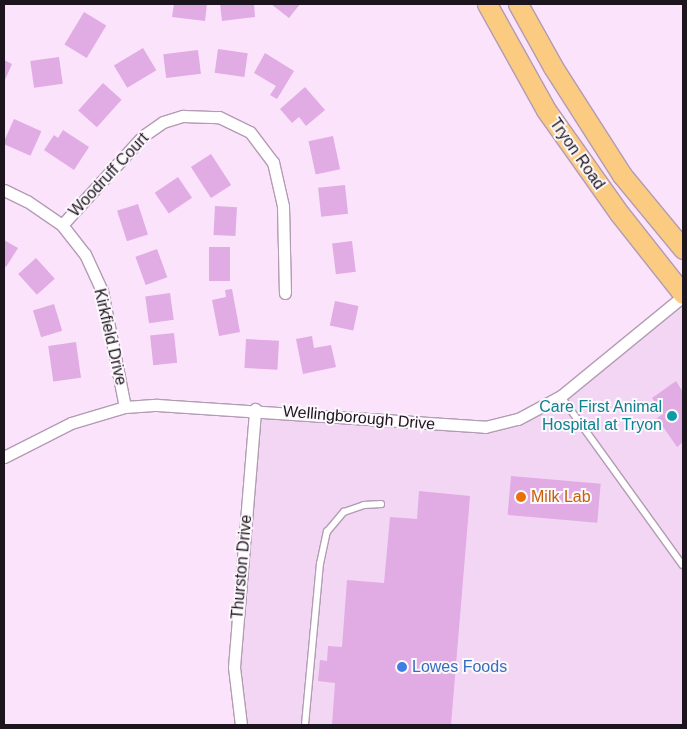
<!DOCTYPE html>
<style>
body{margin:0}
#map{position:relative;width:687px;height:729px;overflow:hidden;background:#fbe3fc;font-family:Helvetica,sans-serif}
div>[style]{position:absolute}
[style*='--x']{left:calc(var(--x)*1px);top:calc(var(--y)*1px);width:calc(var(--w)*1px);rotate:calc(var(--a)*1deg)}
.built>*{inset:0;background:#f3d6f4}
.building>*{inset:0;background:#e1abe4;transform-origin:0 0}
.roads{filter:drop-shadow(1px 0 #b29cb3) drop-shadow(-1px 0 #b29cb3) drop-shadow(0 1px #b29cb3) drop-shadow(0 -1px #b29cb3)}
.service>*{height:5.5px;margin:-2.75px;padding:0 2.75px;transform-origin:2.75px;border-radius:2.75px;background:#fff}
.minor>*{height:11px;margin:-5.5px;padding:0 5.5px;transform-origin:5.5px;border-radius:5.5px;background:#fff}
.primary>*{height:19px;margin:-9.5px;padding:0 9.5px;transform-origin:9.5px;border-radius:9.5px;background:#facb81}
.dots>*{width:14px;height:14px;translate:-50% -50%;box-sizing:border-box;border:2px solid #fcf8fd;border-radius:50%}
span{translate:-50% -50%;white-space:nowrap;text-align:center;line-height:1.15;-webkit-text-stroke:4px #fcf8fd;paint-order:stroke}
.street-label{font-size:16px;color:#1d151d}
.culture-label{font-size:16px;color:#0d838f}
.right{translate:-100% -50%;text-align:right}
.food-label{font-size:16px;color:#c56008}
.left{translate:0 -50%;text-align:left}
.shop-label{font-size:16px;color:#366cbe}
.frame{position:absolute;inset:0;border:5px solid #1d151d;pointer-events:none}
</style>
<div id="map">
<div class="built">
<i style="clip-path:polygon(683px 296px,683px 725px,241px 725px,234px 667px,255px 409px,485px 427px,540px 408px)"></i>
</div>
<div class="building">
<i style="clip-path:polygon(174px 4px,207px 4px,205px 21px,172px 17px)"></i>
<i style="clip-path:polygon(220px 4px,254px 4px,255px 17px,222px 21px)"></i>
<i style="clip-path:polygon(271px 4px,300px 4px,289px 18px)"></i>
<i style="left:84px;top:12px;width:26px;height:38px;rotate:31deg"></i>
<i style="left:143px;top:48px;width:26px;height:34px;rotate:59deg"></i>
<i style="left:218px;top:49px;width:30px;height:24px;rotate:8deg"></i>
<i style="left:198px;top:50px;width:24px;height:35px;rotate:83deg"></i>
<i style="clip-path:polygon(265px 53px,294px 71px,277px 99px,270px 95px,276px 86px,254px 73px)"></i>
<i style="left:59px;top:57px;width:27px;height:29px;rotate:82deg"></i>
<i style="clip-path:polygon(4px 60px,12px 64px,4px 82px)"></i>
<i style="left:103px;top:83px;width:25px;height:37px;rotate:42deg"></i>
<i style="clip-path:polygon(305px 87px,325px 110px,306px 126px,299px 117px,292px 123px,280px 109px)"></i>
<i style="left:14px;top:119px;width:30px;height:27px;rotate:24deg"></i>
<i style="clip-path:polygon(63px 130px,89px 147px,74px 170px,44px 150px,54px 135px,58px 138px)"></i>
<i style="left:333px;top:136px;width:34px;height:25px;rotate:78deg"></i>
<i style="left:211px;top:154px;width:37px;height:24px;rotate:57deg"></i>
<i style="left:178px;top:177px;width:25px;height:28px;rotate:56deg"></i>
<i style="left:345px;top:185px;width:29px;height:27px;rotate:84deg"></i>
<i style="left:138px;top:204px;width:32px;height:22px;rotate:72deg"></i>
<i style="left:215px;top:206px;width:22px;height:29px;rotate:3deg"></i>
<i style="clip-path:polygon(4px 240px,18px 248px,6px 267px,4px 265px)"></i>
<i style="left:352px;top:241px;width:31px;height:20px;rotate:83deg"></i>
<i style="left:209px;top:247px;width:21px;height:34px"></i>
<i style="left:157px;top:249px;width:30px;height:23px;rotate:70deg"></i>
<i style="left:36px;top:258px;width:28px;height:24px;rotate:48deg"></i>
<i style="clip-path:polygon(232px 289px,240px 332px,219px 336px,212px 300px,226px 297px,225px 290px)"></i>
<i style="left:170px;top:293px;width:27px;height:25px;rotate:82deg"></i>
<i style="left:335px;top:301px;width:24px;height:25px;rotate:12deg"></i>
<i style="left:54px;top:304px;width:28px;height:22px;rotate:73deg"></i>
<i style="left:174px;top:333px;width:30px;height:24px;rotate:84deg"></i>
<i style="clip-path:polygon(312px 336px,314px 348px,331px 345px,336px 367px,303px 374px,296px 339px)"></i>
<i style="left:246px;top:339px;width:33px;height:29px;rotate:3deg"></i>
<i style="left:76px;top:342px;width:36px;height:28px;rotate:82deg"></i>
<i style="clip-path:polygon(676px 381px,683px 392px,683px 442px,677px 447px,657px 418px,663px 414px,652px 398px)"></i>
<i style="left:511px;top:476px;width:90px;height:39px;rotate:5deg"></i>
<i style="clip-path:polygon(419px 491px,470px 496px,451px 725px,332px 725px,335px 683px,318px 681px,320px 660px,327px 661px,328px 646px,342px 647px,347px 580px,384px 583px,390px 517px,417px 519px)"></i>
</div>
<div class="roads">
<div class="service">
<i style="--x:561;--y:396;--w:208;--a:54.2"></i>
<i style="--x:305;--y:725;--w:162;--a:-84.7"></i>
<i style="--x:320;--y:564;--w:33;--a:-78"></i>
<i style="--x:327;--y:532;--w:26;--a:-50"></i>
<i style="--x:344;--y:512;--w:21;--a:-19"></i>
<i style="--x:364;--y:505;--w:17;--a:-3"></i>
</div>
<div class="minor">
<i style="--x:4;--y:190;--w:25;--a:26"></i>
<i style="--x:27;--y:201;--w:42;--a:34.4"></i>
<i style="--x:62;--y:225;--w:37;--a:52"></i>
<i style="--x:85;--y:254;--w:41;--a:65.3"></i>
<i style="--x:102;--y:291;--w:118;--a:78.8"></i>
<i style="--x:62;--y:225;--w:120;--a:-47.7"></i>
<i style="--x:143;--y:136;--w:24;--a:-35"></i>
<i style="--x:163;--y:122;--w:21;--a:-17"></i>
<i style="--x:183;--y:116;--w:36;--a:2"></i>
<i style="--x:219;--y:117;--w:34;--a:26"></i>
<i style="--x:250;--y:132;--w:38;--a:53"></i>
<i style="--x:273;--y:162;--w:45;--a:77.2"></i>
<i style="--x:283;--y:206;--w:87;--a:88.7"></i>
<i style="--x:4;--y:457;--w:75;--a:-26.9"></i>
<i style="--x:71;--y:423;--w:56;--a:-16.5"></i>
<i style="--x:125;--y:407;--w:32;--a:-4"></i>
<i style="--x:157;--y:405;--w:329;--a:3.8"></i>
<i style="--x:485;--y:427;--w:34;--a:-14"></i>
<i style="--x:518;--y:419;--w:49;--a:-28.1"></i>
<i style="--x:561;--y:396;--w:158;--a:-39.3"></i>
<i style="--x:241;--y:725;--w:58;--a:-96.9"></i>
<i style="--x:234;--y:667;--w:259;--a:-85.3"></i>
</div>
<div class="primary">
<i style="--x:487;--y:4;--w:121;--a:60.9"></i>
<i style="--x:546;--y:110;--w:126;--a:54.7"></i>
<i style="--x:619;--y:213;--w:103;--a:51.7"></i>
<i style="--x:518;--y:4;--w:72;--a:60.9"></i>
<i style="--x:553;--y:67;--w:128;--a:57.4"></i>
<i style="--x:622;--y:175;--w:96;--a:50.5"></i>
</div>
</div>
<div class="dots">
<i style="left:672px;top:416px;background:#0f9aa8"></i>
<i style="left:521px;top:497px;background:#e8710a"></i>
<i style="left:402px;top:667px;background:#3f7fe0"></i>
</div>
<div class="street-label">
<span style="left:577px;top:154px;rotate:55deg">Tryon Road</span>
<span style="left:109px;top:175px;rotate:-47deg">Woodruff Court</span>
<span style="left:110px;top:337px;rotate:77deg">Kirkfield Drive</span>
<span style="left:359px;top:418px;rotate:5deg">Wellingborough Drive</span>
<span style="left:242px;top:567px;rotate:-85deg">Thurston Drive</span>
</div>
<div class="culture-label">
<span class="right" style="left:662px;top:416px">Care First Animal<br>Hospital at Tryon</span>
</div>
<div class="food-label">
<span class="left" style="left:531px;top:497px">Milk Lab</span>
</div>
<div class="shop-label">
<span class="left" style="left:412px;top:667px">Lowes Foods</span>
</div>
<div class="frame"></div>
</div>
